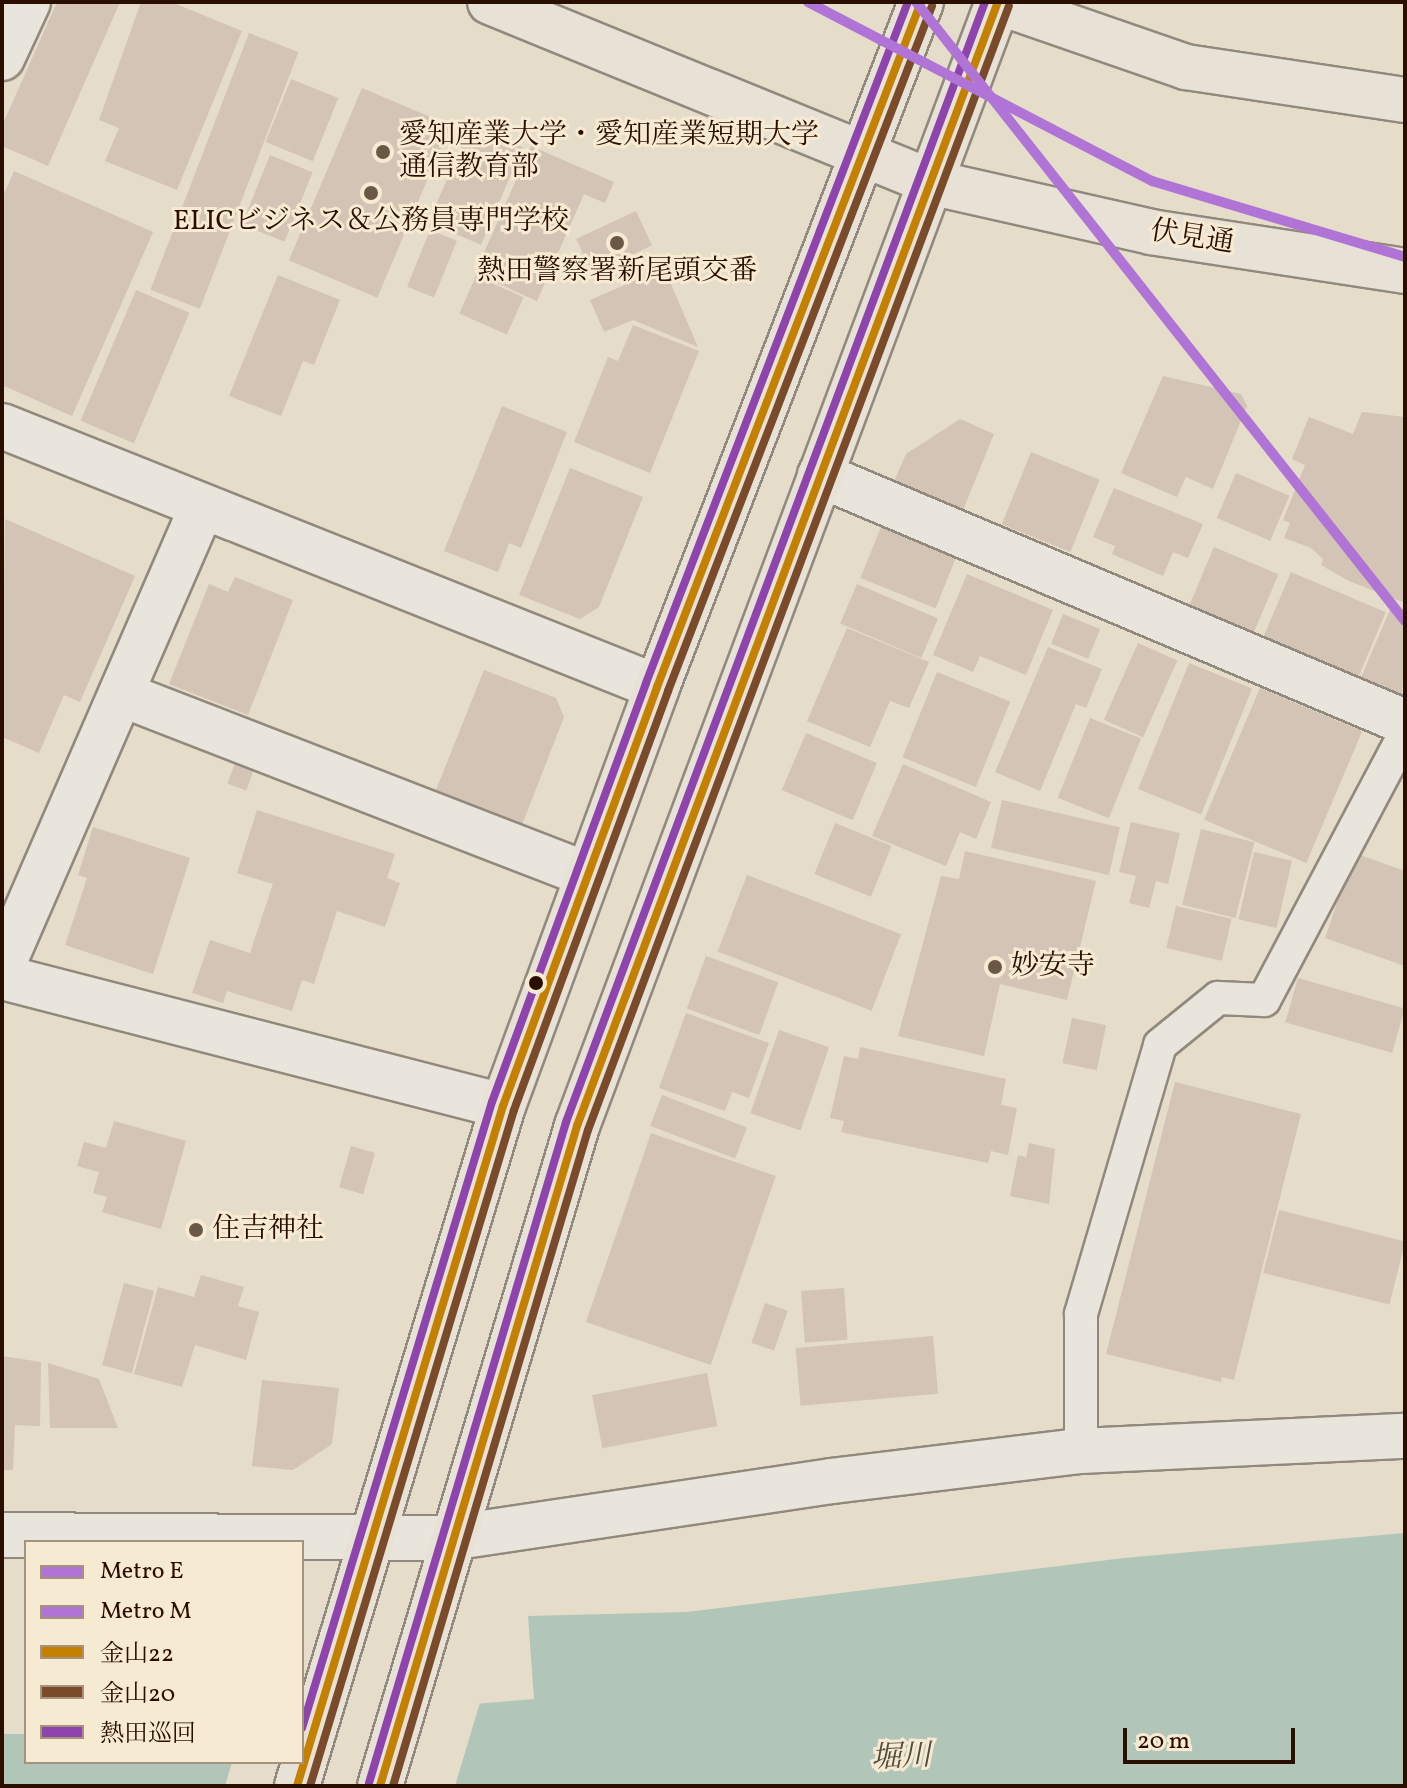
<!DOCTYPE html>
<meta charset="utf-8">
<style>
body{margin:0}
#map{position:relative;width:1407px;height:1788px;overflow:hidden;background:#e5dcc9;font-family:Vollkorn,"Noto Serif JP",serif}
div>[style]{position:absolute}
[style*='--x']{left:calc(var(--x)*1px);top:calc(var(--y)*1px);width:calc(var(--w)*1px);rotate:calc(var(--a)*1deg)}
.water>*{inset:0;background:#b1c6b8}
.pier>*{inset:0;background:#e5dcc9}
.building>*{inset:0;background:#d3c4b6;transform-origin:0 0}
.roads{filter:drop-shadow(2px 0 #91897d) drop-shadow(-2px 0 #91897d) drop-shadow(0 2px #91897d) drop-shadow(0 -2px #91897d)}
.lane>*{height:32px;margin:-16px;padding:0 16px;transform-origin:16px;border-radius:16px;background:#eae5dc}
.street>*{height:44px;margin:-22px;padding:0 22px;transform-origin:22px;border-radius:22px;background:#eae5dc}
.secondary>*{height:44px;margin:-22px;padding:0 22px;transform-origin:22px;border-radius:22px;background:#eae5dc}
.primary>*{height:44px;margin:-22px;padding:0 22px;transform-origin:22px;border-radius:22px;background:#e7e1d6}
.highway>*{height:44px;margin:-22px;padding:0 22px;transform-origin:22px;border-radius:22px;background:#e7e1d6}
.bus-1>*{height:8px;margin:-4px;padding:0 4px;transform-origin:4px;border-radius:4px;background:#c48000}
.bus-2>*{height:8px;margin:-4px;padding:0 4px;transform-origin:4px;border-radius:4px;background:#7a4b2a}
.bus-3>*{height:8px;margin:-4px;padding:0 4px;transform-origin:4px;border-radius:4px;background:#8e44ad}
.metro-1>*{height:10px;margin:-5px;padding:0 5px;transform-origin:5px;border-radius:5px;background:#b074d6}
.metro-2>*{height:10px;margin:-5px;padding:0 5px;transform-origin:5px;border-radius:5px;background:#b074d6}
.dots>*{width:22px;height:22px;translate:-50% -50%;box-sizing:border-box;border:4px solid #f7ead3;border-radius:50%}
span{translate:-50% -50%;white-space:nowrap;text-align:center;line-height:1.15;-webkit-text-stroke:6px #f7ead3;paint-order:stroke}
.poi-label{font-size:28px;color:#2a0f00}
.left{translate:0 -50%;text-align:left}
.street-label{font-size:28px;color:#2a0f00}
.water-label{font-size:30px;color:#524c3e;font-style:italic}
.frame{position:absolute;inset:0;border:4px solid #2a0f00;pointer-events:none}
.legend{position:absolute;left:24px;top:1540px;width:280px;height:224px;box-sizing:border-box;background:#f7ead3;border:2px solid #a5927f;margin:0;padding:10px 14px;list-style:none;font-size:24px;color:#2a0f00}
.legend li{display:flex;align-items:center;gap:16px;height:40px}
.legend b{width:40px;border:2px solid #a5927f}
.scale{position:absolute;left:1123px;top:1728px;width:172px;height:36px;box-sizing:border-box;border:4px solid #2a0f00;border-top:0;padding-left:10px;font-size:24px;line-height:28px;white-space:nowrap;color:#2a0f00;-webkit-text-stroke:6px #f7ead3;paint-order:stroke}
</style>
<div id="map">
<div class="water">
<i style="clip-path:polygon(1405px 1533px,1405px 1786px,2px 1786px,2px 1734px,26px 1734px,26px 1762px,302px 1762px,302px 1719px,534px 1699px,528px 1616px,687px 1612px,1124px 1558px)"></i>
</div>
<div class="pier">
<i style="clip-path:polygon(481px 1699px,455px 1786px,225px 1786px,232px 1762px,302px 1762px,302px 1715px)"></i>
</div>
<div class="building">
<i style="clip-path:polygon(57px 2px,120px 2px,48px 166px,2px 146px,2px 126px)"></i>
<i style="clip-path:polygon(141px 2px,171px 2px,242px 31px,177px 190px,105px 161px,119px 128px,99px 120px)"></i>
<i style="left:249px;top:33px;width:53px;height:275px;rotate:21deg"></i>
<i style="left:291px;top:79px;width:51px;height:68px;rotate:22deg"></i>
<i style="left:362px;top:88px;width:96px;height:187px;rotate:23deg"></i>
<i style="left:470px;top:125px;width:57px;height:106px;rotate:23deg"></i>
<i style="clip-path:polygon(531px 146px,614px 182px,605px 203px,584px 194px,537px 301px,475px 273px)"></i>
<i style="left:270px;top:155px;width:46px;height:75px;rotate:22deg"></i>
<i style="clip-path:polygon(14px 171px,153px 232px,72px 416px,2px 385px,2px 199px)"></i>
<i style="left:636px;top:211px;width:38px;height:66px;rotate:65deg"></i>
<i style="left:430px;top:230px;width:29px;height:61px;rotate:22deg"></i>
<i style="clip-path:polygon(664px 268px,698px 347px,633px 320px,604px 332px,590px 300px)"></i>
<i style="clip-path:polygon(278px 275px,340px 300px,314px 365px,303px 361px,281px 416px,229px 396px)"></i>
<i style="left:476px;top:276px;width:52px;height:41px;rotate:24deg"></i>
<i style="left:136px;top:290px;width:58px;height:142px;rotate:23deg"></i>
<i style="clip-path:polygon(633px 325px,699px 351px,650px 473px,574px 442px,608px 357px,618px 361px)"></i>
<i style="clip-path:polygon(1163px 376px,1241px 394px,1247px 406px,1213px 489px,1186px 477px,1177px 497px,1121px 473px)"></i>
<i style="clip-path:polygon(502px 406px,567px 432px,521px 548px,509px 543px,498px 572px,444px 551px)"></i>
<i style="clip-path:polygon(1362px 412px,1405px 417px,1405px 603px,1349px 581px,1321px 565px,1323px 559px,1311px 548px,1284px 538px,1290px 523px,1283px 520px,1305px 465px,1292px 459px,1309px 417px,1353px 434px)"></i>
<i style="clip-path:polygon(960px 419px,994px 434px,961px 515px,892px 486px,906px 454px)"></i>
<i style="left:1031px;top:452px;width:74px;height:78px;rotate:22deg"></i>
<i style="clip-path:polygon(570px 468px,643px 497px,599px 607px,580px 619px,519px 595px)"></i>
<i style="left:1236px;top:473px;width:58px;height:49px;rotate:23deg"></i>
<i style="clip-path:polygon(1114px 488px,1203px 524px,1188px 558px,1173px 552px,1163px 576px,1112px 554px,1115px 546px,1093px 537px)"></i>
<i style="clip-path:polygon(5px 519px,135px 576px,80px 702px,64px 695px,39px 753px,2px 737px)"></i>
<i style="left:881px;top:527px;width:81px;height:55px;rotate:22deg"></i>
<i style="left:1214px;top:547px;width:70px;height:67px;rotate:23deg"></i>
<i style="left:1291px;top:572px;width:103px;height:75px;rotate:23deg"></i>
<i style="clip-path:polygon(967px 574px,1053px 610px,1026px 675px,980px 656px,973px 672px,933px 655px)"></i>
<i style="clip-path:polygon(235px 577px,293px 600px,248px 715px,169px 684px,209px 584px,228px 592px)"></i>
<i style="left:857px;top:584px;width:88px;height:43px;rotate:23deg"></i>
<i style="clip-path:polygon(1392px 605px,1405px 610px,1402px 698px,1360px 680px)"></i>
<i style="left:1063px;top:614px;width:40px;height:32px;rotate:22deg"></i>
<i style="clip-path:polygon(847px 628px,929px 662px,909px 708px,890px 701px,870px 747px,807px 721px)"></i>
<i style="left:1138px;top:643px;width:43px;height:84px;rotate:24deg"></i>
<i style="clip-path:polygon(1048px 647px,1102px 669px,1086px 708px,1076px 704px,1040px 791px,995px 772px)"></i>
<i style="left:1189px;top:663px;width:68px;height:136px;rotate:22deg"></i>
<i style="clip-path:polygon(484px 670px,556px 698px,564px 717px,522px 825px,436px 790px)"></i>
<i style="left:937px;top:672px;width:79px;height:92px;rotate:22deg"></i>
<i style="left:1260px;top:688px;width:111px;height:143px;rotate:23deg"></i>
<i style="left:1090px;top:718px;width:55px;height:86px;rotate:22deg"></i>
<i style="left:806px;top:733px;width:77px;height:62px;rotate:23deg"></i>
<i style="left:235px;top:763px;width:20px;height:22px;rotate:20deg"></i>
<i style="clip-path:polygon(903px 764px,991px 802px,976px 839px,960px 832px,946px 866px,872px 836px)"></i>
<i style="left:1002px;top:800px;width:121px;height:49px;rotate:13deg"></i>
<i style="clip-path:polygon(257px 810px,395px 854px,387px 878px,400px 883px,385px 927px,337px 911px,314px 984px,302px 980px,292px 1011px,227px 991px,223px 1003px,192px 993px,210px 940px,250px 953px,273px 884px,237px 873px)"></i>
<i style="clip-path:polygon(1131px 822px,1180px 833px,1168px 884px,1156px 881px,1149px 908px,1129px 903px,1136px 876px,1119px 872px)"></i>
<i style="left:835px;top:823px;width:61px;height:55px;rotate:22deg"></i>
<i style="clip-path:polygon(93px 827px,190px 858px,153px 974px,65px 945px,87px 878px,78px 875px)"></i>
<i style="left:1201px;top:829px;width:55px;height:78px;rotate:14deg"></i>
<i style="clip-path:polygon(965px 851px,1096px 881px,1067px 1000px,1000px 984px,984px 1056px,898px 1036px,941px 876px,959px 879px)"></i>
<i style="left:1254px;top:852px;width:39px;height:69px;rotate:13deg"></i>
<i style="clip-path:polygon(1354px 853px,1405px 871px,1405px 966px,1325px 938px)"></i>
<i style="left:747px;top:875px;width:165px;height:82px;rotate:21deg"></i>
<i style="left:1176px;top:906px;width:57px;height:43px;rotate:13deg"></i>
<i style="left:706px;top:956px;width:77px;height:56px;rotate:20deg"></i>
<i style="left:1298px;top:978px;width:111px;height:46px;rotate:16deg"></i>
<i style="clip-path:polygon(686px 1013px,769px 1043px,749px 1098px,732px 1092px,725px 1111px,659px 1088px)"></i>
<i style="left:1072px;top:1018px;width:35px;height:46px;rotate:12deg"></i>
<i style="left:779px;top:1030px;width:53px;height:88px;rotate:19deg"></i>
<i style="clip-path:polygon(860px 1047px,1006px 1079px,1001px 1105px,1017px 1108px,1008px 1155px,991px 1151px,988px 1163px,841px 1132px,844px 1121px,830px 1118px,844px 1056px,858px 1059px)"></i>
<i style="clip-path:polygon(1175px 1082px,1301px 1114px,1234px 1380px,1222px 1377px,1221px 1382px,1106px 1354px)"></i>
<i style="left:662px;top:1095px;width:91px;height:33px;rotate:21deg"></i>
<i style="clip-path:polygon(114px 1121px,186px 1141px,161px 1229px,102px 1212px,107px 1197px,93px 1193px,99px 1172px,77px 1166px,84px 1142px,106px 1148px)"></i>
<i style="left:651px;top:1133px;width:132px;height:200px;rotate:19deg"></i>
<i style="clip-path:polygon(1029px 1143px,1055px 1149px,1049px 1204px,1010px 1196px,1018px 1155px,1026px 1157px)"></i>
<i style="left:351px;top:1146px;width:25px;height:43px;rotate:16deg"></i>
<i style="left:1279px;top:1210px;width:130px;height:65px;rotate:14deg"></i>
<i style="clip-path:polygon(201px 1275px,244px 1287px,238px 1306px,259px 1312px,246px 1360px,195px 1345px,182px 1387px,134px 1374px,158px 1287px,194px 1297px)"></i>
<i style="left:124px;top:1283px;width:31px;height:85px;rotate:15deg"></i>
<i style="left:844px;top:1288px;width:52px;height:43px;rotate:86deg"></i>
<i style="left:765px;top:1303px;width:24px;height:42px;rotate:19deg"></i>
<i style="left:933px;top:1336px;width:58px;height:138px;rotate:85deg"></i>
<i style="clip-path:polygon(2px 1356px,41px 1362px,40px 1426px,15px 1425px,13px 1470px,2px 1470px)"></i>
<i style="clip-path:polygon(48px 1363px,99px 1379px,118px 1428px,50px 1428px)"></i>
<i style="left:707px;top:1373px;width:54px;height:117px;rotate:79deg"></i>
<i style="clip-path:polygon(262px 1380px,339px 1388px,332px 1444px,293px 1470px,252px 1466px)"></i>
</div>
<div class="roads">
<div class="lane">
<i style="--x:1081;--y:1451;--w:137;--a:-90"></i>
<i style="--x:1081;--y:1314;--w:280;--a:-73.6"></i>
<i style="--x:1160;--y:1045;--w:75;--a:-39"></i>
<i style="--x:1218;--y:998;--w:46;--a:2.5"></i>
<i style="--x:1264;--y:1000;--w:301;--a:-62.1"></i>
</div>
<div class="street">
<i style="--x:2;--y:58;--w:62;--a:-65.1"></i>
<i style="--x:2;--y:426;--w:705;--a:21.73"></i>
<i style="--x:820;--y:475;--w:635;--a:22.89"></i>
<i style="--x:121;--y:694;--w:501;--a:21.19"></i>
<i style="--x:2;--y:967;--w:502;--a:-66.5"></i>
<i style="--x:2;--y:977;--w:517;--a:14.44"></i>
</div>
<div class="secondary">
<i style="--x:2;--y:1535;--w:448;--a:0.4"></i>
<i style="--x:450;--y:1538;--w:386;--a:-8.5"></i>
<i style="--x:832;--y:1481;--w:251;--a:-6.9"></i>
<i style="--x:1081;--y:1451;--w:324;--a:-2.7"></i>
</div>
<div class="primary">
<i style="--x:297;--y:1786;--w:711;--a:-73.15"></i>
<i style="--x:503;--y:1106;--w:446;--a:-69.8"></i>
<i style="--x:657;--y:687;--w:734;--a:-68.92"></i>
<i style="--x:380;--y:1786;--w:689;--a:-73.38"></i>
<i style="--x:577;--y:1126;--w:1200;--a:-69.47"></i>
</div>
<div class="highway">
<i style="--x:490;--y:2;--w:475;--a:22.2"></i>
<i style="--x:930;--y:182;--w:227;--a:12.7"></i>
<i style="--x:1151;--y:232;--w:257;--a:8.7"></i>
<i style="--x:998;--y:2;--w:199;--a:19.1"></i>
<i style="--x:1186;--y:67;--w:221;--a:8.6"></i>
</div>
</div>
<div class="bus-1">
<i style="--x:297;--y:1786;--w:711;--a:-73.15"></i>
<i style="--x:503;--y:1106;--w:446;--a:-69.8"></i>
<i style="--x:657;--y:687;--w:734;--a:-68.92"></i>
<i style="--x:380;--y:1786;--w:689;--a:-73.38"></i>
<i style="--x:577;--y:1126;--w:1200;--a:-69.47"></i>
</div>
<div class="bus-2">
<i style="--x:310;--y:1786;--w:706;--a:-73.21"></i>
<i style="--x:514;--y:1110;--w:446;--a:-69.8"></i>
<i style="--x:668;--y:691;--w:734;--a:-68.92"></i>
<i style="--x:393;--y:1786;--w:684;--a:-73.45"></i>
<i style="--x:588;--y:1130;--w:1200;--a:-69.47"></i>
</div>
<div class="bus-3">
<i style="--x:302;--y:1728;--w:654;--a:-73.12"></i>
<i style="--x:492;--y:1102;--w:446;--a:-69.8"></i>
<i style="--x:646;--y:683;--w:730;--a:-68.96"></i>
<i style="--x:369;--y:1783;--w:690;--a:-73.4"></i>
<i style="--x:566;--y:1122;--w:1196;--a:-69.49"></i>
</div>
<div class="metro-1">
<i style="--x:916;--y:2;--w:789;--a:51.69"></i>
</div>
<div class="metro-2">
<i style="--x:808;--y:2;--w:388;--a:27.5"></i>
<i style="--x:1152;--y:181;--w:264;--a:16.7"></i>
</div>
<div class="dots">
<i style="left:383px;top:152px;background:#6b5746"></i>
<i style="left:371px;top:193px;background:#6b5746"></i>
<i style="left:617px;top:243px;background:#6b5746"></i>
<i style="left:995px;top:967px;background:#6b5746"></i>
<i style="left:536px;top:983px;background:#2a0f00"></i>
<i style="left:196px;top:1230px;background:#6b5746"></i>
</div>
<div class="poi-label">
<span class="left" style="left:399px;top:152px">愛知産業大学・愛知産業短期大学<br>通信教育部</span>
<span style="left:371px;top:222px">ELICビジネス＆公務員専門学校</span>
<span style="left:617px;top:272px">熱田警察署新尾頭交番</span>
<span class="left" style="left:1011px;top:967px">妙安寺</span>
<span class="left" style="left:212px;top:1230px">住吉神社</span>
</div>
<div class="street-label">
<span style="left:1192px;top:238px;rotate:9deg">伏見通</span>
</div>
<div class="water-label">
<span style="left:901px;top:1758px;rotate:-3deg">堀川</span>
</div>
<div class="frame"></div>
<ul class="legend">
<li><b style="height:10px;background:#b074d6"></b>Metro E</li>
<li><b style="height:10px;background:#b074d6"></b>Metro M</li>
<li><b style="height:10px;background:#c48000"></b>金山22</li>
<li><b style="height:10px;background:#7a4b2a"></b>金山20</li>
<li><b style="height:10px;background:#8e44ad"></b>熱田巡回</li>
</ul>
<div class="scale">20 m</div>
</div>
